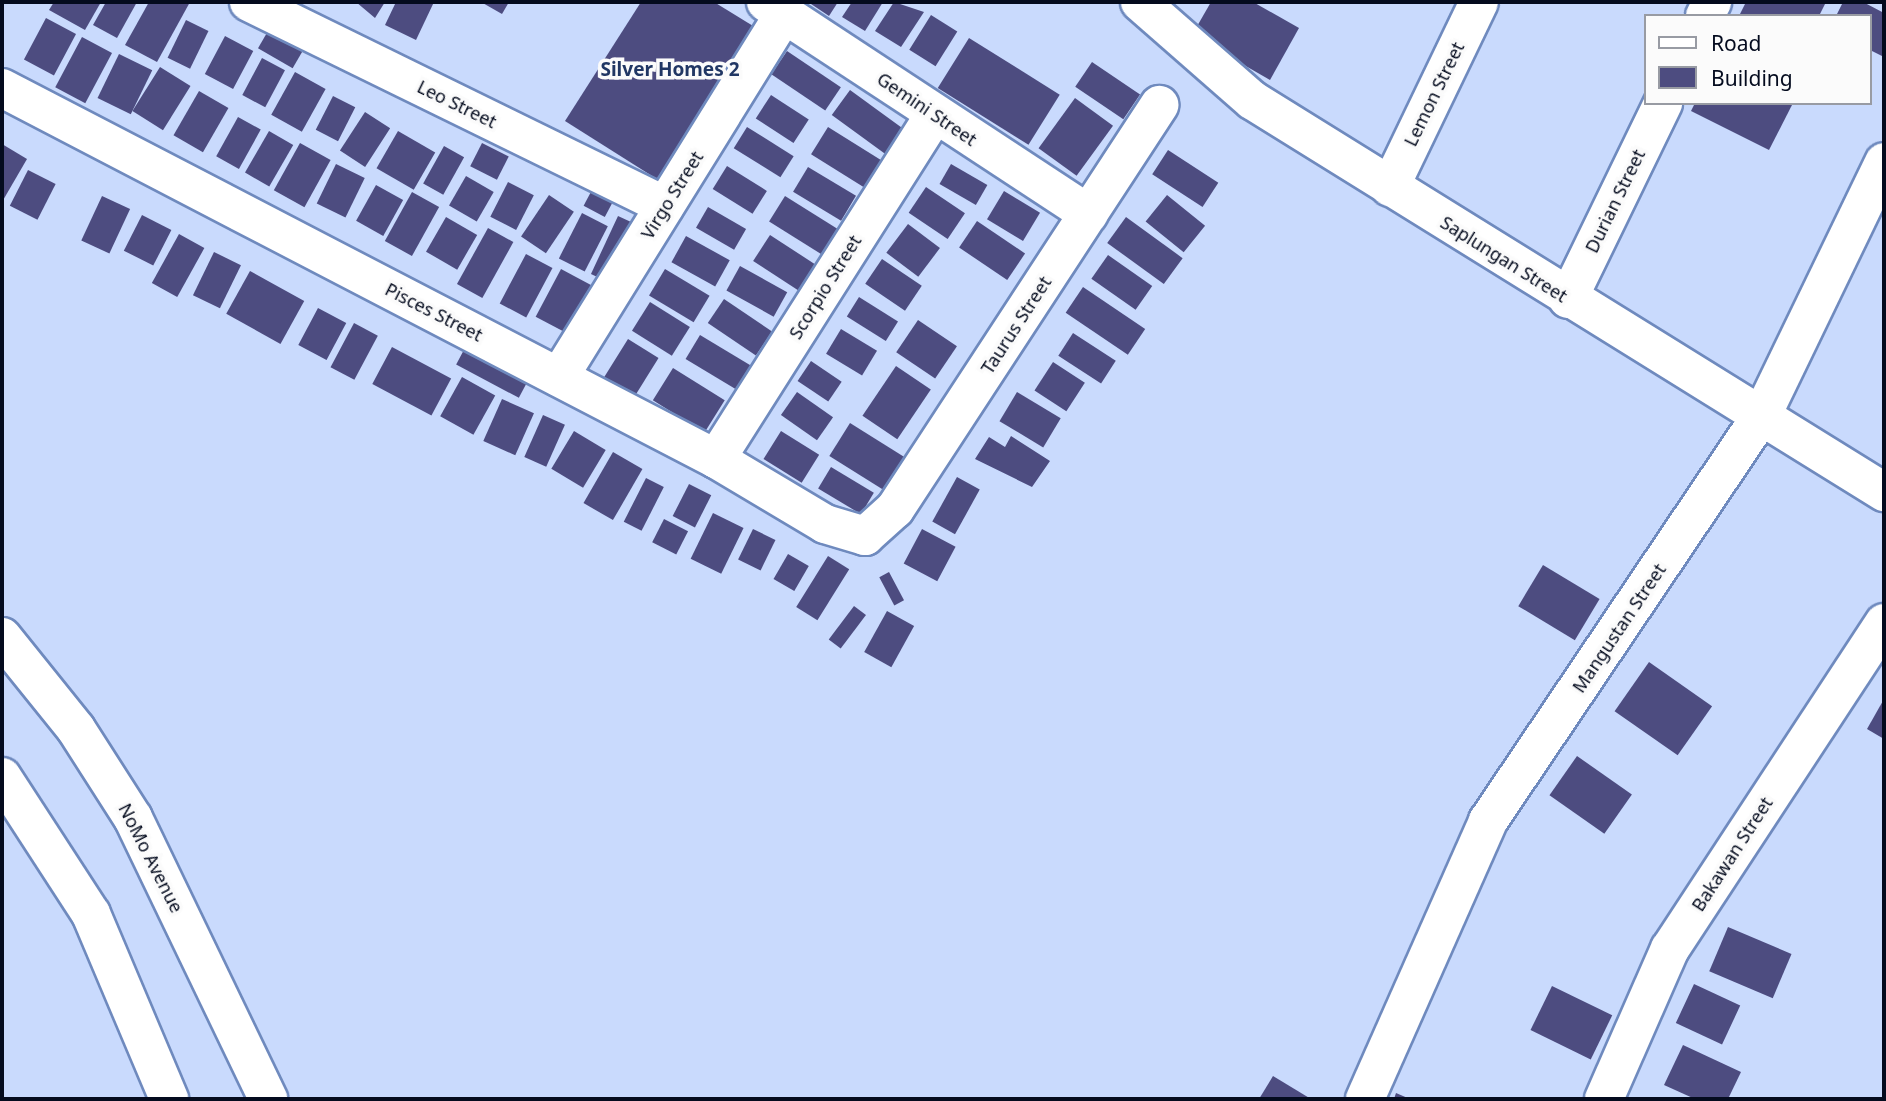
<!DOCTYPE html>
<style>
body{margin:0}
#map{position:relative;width:1886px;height:1101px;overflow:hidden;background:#c9dafd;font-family:"Noto Sans",sans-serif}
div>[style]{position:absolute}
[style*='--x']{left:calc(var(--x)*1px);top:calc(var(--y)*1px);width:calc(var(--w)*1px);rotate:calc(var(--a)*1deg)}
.building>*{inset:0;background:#4d4c80;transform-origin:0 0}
.roads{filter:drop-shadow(2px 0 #6f8abe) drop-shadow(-2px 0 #6f8abe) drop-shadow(0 2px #6f8abe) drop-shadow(0 -2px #6f8abe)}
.street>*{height:38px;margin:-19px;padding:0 19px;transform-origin:19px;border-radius:19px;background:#fff}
.secondary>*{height:38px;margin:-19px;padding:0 19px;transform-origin:19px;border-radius:19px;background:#fff}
span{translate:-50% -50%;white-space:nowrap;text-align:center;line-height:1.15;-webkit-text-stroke:7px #fbfbfb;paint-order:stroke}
.street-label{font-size:18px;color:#040b1e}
.neighbourhood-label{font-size:19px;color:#213764;font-weight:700}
.frame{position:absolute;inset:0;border:4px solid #040b1e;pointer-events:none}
.legend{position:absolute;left:1644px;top:14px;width:228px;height:91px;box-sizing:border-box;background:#fbfbfb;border:2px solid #989ba3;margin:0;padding:9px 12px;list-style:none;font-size:21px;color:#040b1e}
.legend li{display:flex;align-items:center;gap:14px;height:35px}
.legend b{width:35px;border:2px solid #989ba3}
</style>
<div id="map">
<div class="building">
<i style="clip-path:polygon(54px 2px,101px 2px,85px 30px,49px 10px)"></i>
<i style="clip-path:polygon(106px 2px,137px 2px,117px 38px,93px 25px)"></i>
<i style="clip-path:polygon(149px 2px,190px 2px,157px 62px,125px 45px)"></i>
<i style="clip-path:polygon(356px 2px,385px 2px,375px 18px)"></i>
<i style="clip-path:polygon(396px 2px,434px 2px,416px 40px,385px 25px)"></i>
<i style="clip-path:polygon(481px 2px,509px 2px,502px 14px)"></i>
<i style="clip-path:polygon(641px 2px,714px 2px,758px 29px,660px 181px,565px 121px)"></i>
<i style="clip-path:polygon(808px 2px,838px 2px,829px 16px)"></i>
<i style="clip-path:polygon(852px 2px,883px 2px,865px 31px,842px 17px)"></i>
<i style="clip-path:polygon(894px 2px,924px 12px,901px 47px,875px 31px)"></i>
<i style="clip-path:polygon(1211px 2px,1253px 2px,1299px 28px,1270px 80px,1192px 35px)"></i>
<i style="clip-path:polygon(1746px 2px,1826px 2px,1819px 16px,1739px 16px)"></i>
<i style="clip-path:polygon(1843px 2px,1863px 2px,1884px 13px,1884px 57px,1870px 50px,1870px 16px,1836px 16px)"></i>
<i style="left:931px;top:15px;width:31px;height:41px;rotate:32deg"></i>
<i style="left:46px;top:18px;width:34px;height:47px;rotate:28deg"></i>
<i style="left:186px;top:20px;width:25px;height:42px;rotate:26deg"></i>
<i style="left:268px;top:31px;width:40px;height:20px;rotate:30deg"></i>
<i style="left:225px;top:36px;width:32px;height:43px;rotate:28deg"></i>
<i style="left:82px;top:37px;width:34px;height:57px;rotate:28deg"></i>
<i style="left:969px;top:38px;width:107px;height:59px;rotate:32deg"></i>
<i style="left:787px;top:51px;width:65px;height:28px;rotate:34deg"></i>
<i style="left:119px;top:54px;width:37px;height:49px;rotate:26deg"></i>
<i style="left:262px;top:58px;width:26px;height:42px;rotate:28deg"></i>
<i style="left:1092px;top:62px;width:58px;height:30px;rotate:34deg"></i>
<i style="left:160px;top:67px;width:36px;height:52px;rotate:32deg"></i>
<i style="left:295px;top:72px;width:35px;height:49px;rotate:29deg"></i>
<i style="left:850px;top:90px;width:70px;height:31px;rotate:36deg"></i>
<i style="left:199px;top:91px;width:34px;height:51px;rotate:30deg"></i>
<i style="left:771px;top:95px;width:45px;height:28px;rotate:33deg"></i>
<i style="left:333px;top:96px;width:25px;height:38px;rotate:27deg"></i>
<i style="left:1075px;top:98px;width:47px;height:62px;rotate:36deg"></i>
<i style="clip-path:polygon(1695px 103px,1793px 103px,1769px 150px,1691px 111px)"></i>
<i style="left:365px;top:112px;width:30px;height:46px;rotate:33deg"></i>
<i style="left:238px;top:117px;width:26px;height:45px;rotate:29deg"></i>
<i style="left:747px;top:127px;width:55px;height:25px;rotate:32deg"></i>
<i style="left:828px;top:127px;width:68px;height:32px;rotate:32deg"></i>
<i style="left:269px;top:131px;width:28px;height:48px;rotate:30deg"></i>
<i style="left:398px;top:131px;width:43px;height:43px;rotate:30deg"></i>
<i style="left:300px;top:143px;width:35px;height:54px;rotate:29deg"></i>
<i style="left:482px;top:143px;width:30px;height:26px;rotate:27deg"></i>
<i style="clip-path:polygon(2px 144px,27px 159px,2px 202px)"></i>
<i style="left:444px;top:146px;width:23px;height:43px;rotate:29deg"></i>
<i style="left:1168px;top:150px;width:60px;height:29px;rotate:33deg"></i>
<i style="left:336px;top:164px;width:32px;height:44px;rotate:26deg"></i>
<i style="left:951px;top:164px;width:42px;height:23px;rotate:30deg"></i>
<i style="left:727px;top:166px;width:47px;height:27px;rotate:32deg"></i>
<i style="left:808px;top:167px;width:56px;height:29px;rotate:31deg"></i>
<i style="left:28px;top:170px;width:31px;height:40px;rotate:27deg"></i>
<i style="left:466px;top:176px;width:32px;height:34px;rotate:30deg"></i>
<i style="left:508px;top:182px;width:29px;height:39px;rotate:27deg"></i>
<i style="left:376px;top:185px;width:31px;height:41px;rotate:29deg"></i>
<i style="left:926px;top:187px;width:47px;height:31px;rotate:34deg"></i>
<i style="left:593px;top:188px;width:24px;height:20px;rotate:28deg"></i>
<i style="left:1004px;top:191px;width:42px;height:33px;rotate:31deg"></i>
<i style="left:412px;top:192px;width:31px;height:56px;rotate:29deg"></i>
<i style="left:549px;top:195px;width:30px;height:50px;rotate:34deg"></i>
<i style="left:1167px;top:195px;width:49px;height:34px;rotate:39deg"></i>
<i style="left:102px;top:196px;width:31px;height:49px;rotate:25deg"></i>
<i style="left:785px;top:196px;width:65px;height:30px;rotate:32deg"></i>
<i style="left:708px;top:207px;width:44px;height:24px;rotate:30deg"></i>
<i style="left:582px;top:213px;width:29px;height:51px;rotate:27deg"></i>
<i style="left:142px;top:215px;width:33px;height:40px;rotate:27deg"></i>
<i style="left:618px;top:216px;width:21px;height:64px;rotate:25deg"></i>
<i style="left:446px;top:217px;width:36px;height:40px;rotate:30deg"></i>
<i style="left:1126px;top:217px;width:70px;height:32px;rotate:36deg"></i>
<i style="left:977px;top:221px;width:58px;height:32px;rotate:34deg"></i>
<i style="left:908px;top:224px;width:40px;height:36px;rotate:37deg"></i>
<i style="left:488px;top:228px;width:29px;height:64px;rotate:29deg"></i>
<i style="left:179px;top:234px;width:29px;height:56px;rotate:29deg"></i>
<i style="left:770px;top:235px;width:60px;height:31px;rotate:33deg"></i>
<i style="left:686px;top:236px;width:50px;height:30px;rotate:29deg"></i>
<i style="left:214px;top:252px;width:30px;height:48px;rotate:26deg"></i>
<i style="left:526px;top:254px;width:30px;height:56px;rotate:28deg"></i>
<i style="left:1108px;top:255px;width:54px;height:29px;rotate:35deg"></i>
<i style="left:882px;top:259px;width:48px;height:30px;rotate:34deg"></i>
<i style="left:740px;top:266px;width:54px;height:28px;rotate:29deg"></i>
<i style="left:561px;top:269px;width:36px;height:54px;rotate:28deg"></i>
<i style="left:665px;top:269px;width:52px;height:31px;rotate:31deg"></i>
<i style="left:250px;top:271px;width:62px;height:49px;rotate:29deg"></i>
<i style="left:1083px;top:287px;width:75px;height:31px;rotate:34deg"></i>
<i style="left:859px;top:297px;width:46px;height:23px;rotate:32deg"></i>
<i style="left:724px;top:299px;width:58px;height:29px;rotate:34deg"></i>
<i style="left:650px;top:302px;width:47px;height:34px;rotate:32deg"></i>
<i style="left:318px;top:308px;width:32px;height:42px;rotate:28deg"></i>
<i style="left:918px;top:320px;width:47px;height:39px;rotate:34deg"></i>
<i style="left:354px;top:323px;width:27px;height:50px;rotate:28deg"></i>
<i style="left:841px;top:329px;width:42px;height:29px;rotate:31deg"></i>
<i style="left:1073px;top:333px;width:51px;height:27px;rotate:33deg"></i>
<i style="left:700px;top:335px;width:66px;height:28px;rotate:31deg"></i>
<i style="left:628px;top:339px;width:36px;height:49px;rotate:32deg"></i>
<i style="left:466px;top:346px;width:71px;height:21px;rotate:28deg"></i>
<i style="left:392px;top:347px;width:67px;height:42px;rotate:28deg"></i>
<i style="left:811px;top:361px;width:37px;height:24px;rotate:34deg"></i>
<i style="left:1053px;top:362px;width:38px;height:34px;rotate:33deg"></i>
<i style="left:896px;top:366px;width:42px;height:60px;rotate:34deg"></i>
<i style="left:673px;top:368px;width:61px;height:38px;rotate:32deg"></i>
<i style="left:462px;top:377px;width:38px;height:45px;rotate:29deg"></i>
<i style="left:797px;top:392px;width:44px;height:28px;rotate:35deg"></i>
<i style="left:1017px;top:392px;width:51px;height:34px;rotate:31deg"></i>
<i style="left:502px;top:399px;width:35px;height:46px;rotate:24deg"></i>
<i style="left:543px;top:415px;width:24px;height:46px;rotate:24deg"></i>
<i style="left:850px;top:423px;width:65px;height:39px;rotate:32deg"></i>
<i style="left:574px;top:431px;width:37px;height:44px;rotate:31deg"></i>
<i style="left:781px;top:431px;width:45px;height:33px;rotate:32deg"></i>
<i style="clip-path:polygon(1011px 436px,1050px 461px,1032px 487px,975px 459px,989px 437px,1005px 447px)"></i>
<i style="left:613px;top:452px;width:34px;height:59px;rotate:30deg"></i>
<i style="left:831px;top:467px;width:50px;height:25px;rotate:31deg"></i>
<i style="left:957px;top:477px;width:26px;height:51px;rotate:29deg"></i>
<i style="left:646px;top:478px;width:20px;height:49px;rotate:27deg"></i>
<i style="left:689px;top:484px;width:25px;height:36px;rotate:27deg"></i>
<i style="left:713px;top:513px;width:34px;height:51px;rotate:26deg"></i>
<i style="left:664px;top:519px;width:27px;height:26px;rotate:27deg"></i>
<i style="left:753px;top:529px;width:25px;height:34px;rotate:26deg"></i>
<i style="left:922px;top:529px;width:38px;height:39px;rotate:28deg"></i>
<i style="left:788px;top:554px;width:24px;height:29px;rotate:30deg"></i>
<i style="left:828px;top:556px;width:25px;height:60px;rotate:32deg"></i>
<i style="left:1543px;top:565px;width:66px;height:48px;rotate:31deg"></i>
<i style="left:889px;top:572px;width:32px;height:11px;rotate:62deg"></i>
<i style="left:854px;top:606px;width:15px;height:42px;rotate:37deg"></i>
<i style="left:887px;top:611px;width:31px;height:47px;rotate:29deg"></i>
<i style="left:1649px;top:662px;width:77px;height:60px;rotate:35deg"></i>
<i style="clip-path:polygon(1884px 699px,1884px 739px,1867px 729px)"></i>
<i style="left:1577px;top:756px;width:67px;height:48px;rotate:35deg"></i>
<i style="left:1728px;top:927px;width:69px;height:48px;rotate:23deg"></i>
<i style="left:1694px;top:984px;width:51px;height:43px;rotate:25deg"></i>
<i style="left:1552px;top:986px;width:67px;height:49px;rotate:26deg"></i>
<i style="clip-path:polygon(1683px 1045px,1741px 1072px,1728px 1099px,1695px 1099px,1664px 1085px)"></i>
<i style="clip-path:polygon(1273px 1076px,1311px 1099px,1259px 1099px)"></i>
<i style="clip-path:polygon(1396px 1093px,1410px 1099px,1394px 1099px)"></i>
</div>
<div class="roads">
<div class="street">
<i style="--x:249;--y:2;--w:463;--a:26.1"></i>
<i style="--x:766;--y:2;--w:386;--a:33.3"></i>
<i style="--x:1140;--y:2;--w:149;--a:41.2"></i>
<i style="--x:1252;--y:100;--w:744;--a:31.81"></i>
<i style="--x:1705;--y:16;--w:16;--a:-63"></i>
<i style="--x:2;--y:88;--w:805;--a:27.46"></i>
<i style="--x:716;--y:459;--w:127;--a:30.8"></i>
<i style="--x:825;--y:524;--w:42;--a:16.7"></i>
<i style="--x:865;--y:536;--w:40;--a:-42"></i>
<i style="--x:895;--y:509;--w:483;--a:-56.8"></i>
<i style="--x:1390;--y:187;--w:205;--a:-64.3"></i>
<i style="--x:1568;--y:299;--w:218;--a:-64.1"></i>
<i style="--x:559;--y:377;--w:428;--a:-58.2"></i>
<i style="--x:716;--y:459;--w:407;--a:-57.6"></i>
<i style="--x:1365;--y:1099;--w:304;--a:-66.1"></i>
<i style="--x:1488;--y:821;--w:488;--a:-56"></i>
<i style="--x:1761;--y:417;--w:283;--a:-64.2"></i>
<i style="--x:1604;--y:1099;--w:164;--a:-66.3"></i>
<i style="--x:1670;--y:949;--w:390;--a:-56.7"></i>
</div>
<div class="secondary">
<i style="--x:2;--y:637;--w:118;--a:51.2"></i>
<i style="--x:76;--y:729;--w:106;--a:57.4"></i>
<i style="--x:133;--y:818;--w:312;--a:64.3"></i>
<i style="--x:2;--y:777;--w:163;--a:57"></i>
<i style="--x:91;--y:914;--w:201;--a:67.1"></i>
</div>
</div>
<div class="street-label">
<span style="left:1434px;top:94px;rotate:-64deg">Lemon Street</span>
<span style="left:457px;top:104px;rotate:26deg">Leo Street</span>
<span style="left:927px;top:109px;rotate:34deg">Gemini Street</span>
<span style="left:672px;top:195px;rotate:-58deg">Virgo Street</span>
<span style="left:1615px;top:201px;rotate:-64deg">Durian Street</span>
<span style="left:1504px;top:259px;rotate:32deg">Saplungan Street</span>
<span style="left:825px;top:287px;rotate:-58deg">Scorpio Street</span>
<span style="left:434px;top:312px;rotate:27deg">Pisces Street</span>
<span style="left:1016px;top:325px;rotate:-57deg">Taurus Street</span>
<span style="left:1619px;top:628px;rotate:-56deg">Mangustan Street</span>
<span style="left:1732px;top:854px;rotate:-57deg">Bakawan Street</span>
<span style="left:151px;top:858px;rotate:63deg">NoMo Avenue</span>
</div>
<div class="neighbourhood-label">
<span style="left:670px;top:70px">Silver Homes 2</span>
</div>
<div class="frame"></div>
<ul class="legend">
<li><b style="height:9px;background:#fff"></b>Road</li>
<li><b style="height:19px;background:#4d4c80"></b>Building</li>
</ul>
</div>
